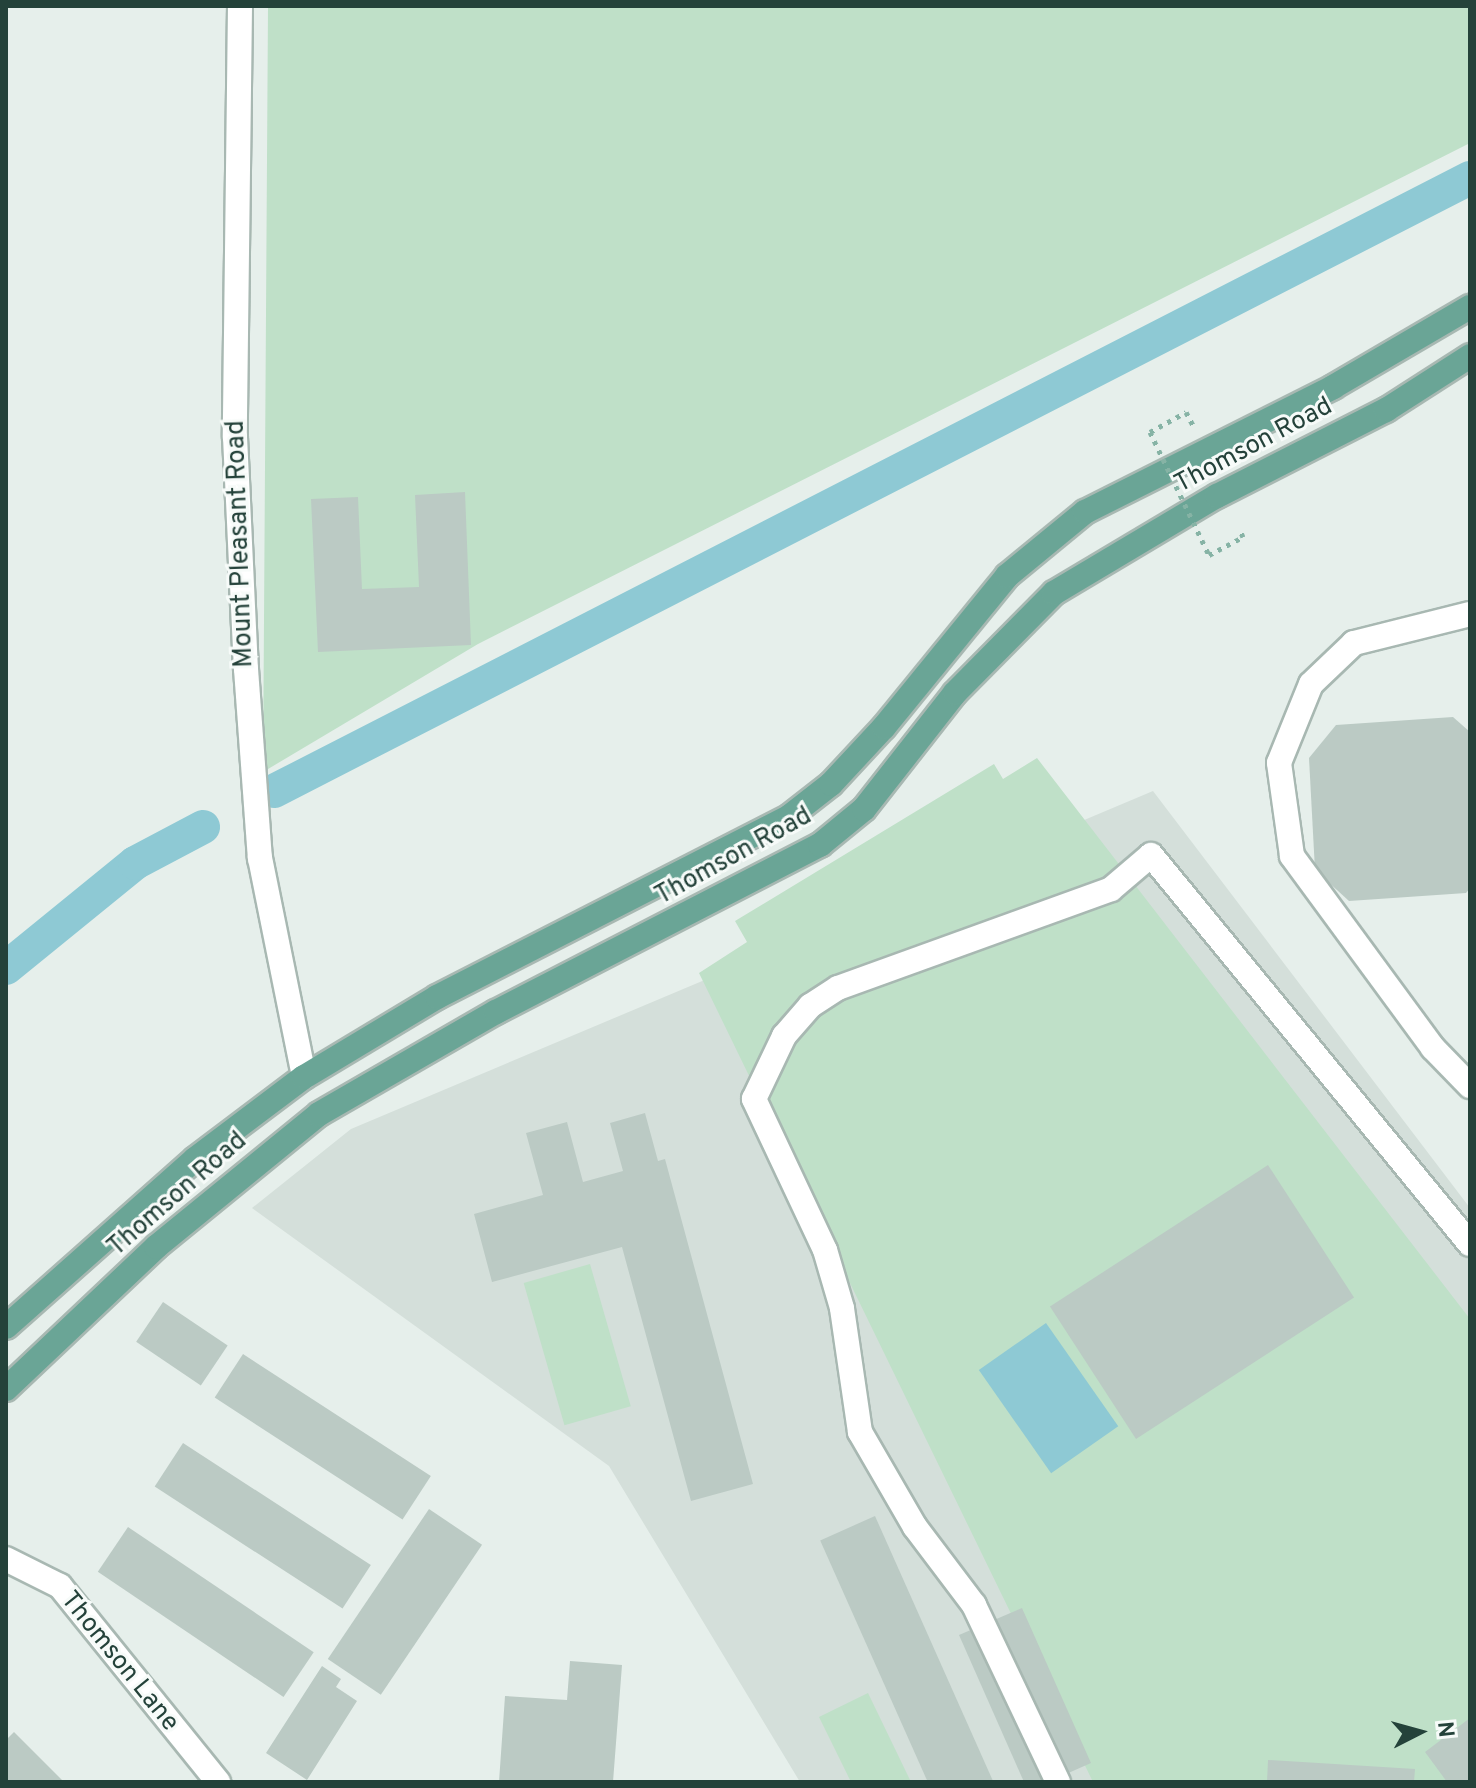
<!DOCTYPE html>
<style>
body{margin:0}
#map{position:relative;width:1476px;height:1788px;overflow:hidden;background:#e6efeb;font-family:Overpass,sans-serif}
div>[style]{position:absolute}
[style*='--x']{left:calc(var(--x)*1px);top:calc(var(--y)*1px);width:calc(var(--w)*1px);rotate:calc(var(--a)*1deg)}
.built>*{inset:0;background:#d4dfda}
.green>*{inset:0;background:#bfe0c8;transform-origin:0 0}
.water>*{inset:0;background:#8ec9d4;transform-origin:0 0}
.canal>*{height:34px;margin:-17px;padding:0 17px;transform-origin:17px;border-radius:17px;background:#8ec9d4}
.building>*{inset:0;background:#bbcac4;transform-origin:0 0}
.path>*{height:5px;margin-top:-2.5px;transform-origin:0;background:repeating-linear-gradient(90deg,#86b3a5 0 4px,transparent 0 10px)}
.roads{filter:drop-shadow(2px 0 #a8b8b2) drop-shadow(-2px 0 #a8b8b2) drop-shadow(0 2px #a8b8b2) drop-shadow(0 -2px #a8b8b2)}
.minor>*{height:24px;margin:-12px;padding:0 12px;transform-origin:12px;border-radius:12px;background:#fff}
.major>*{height:24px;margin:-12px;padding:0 12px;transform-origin:12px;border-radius:12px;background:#6aa596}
.path-bridge>*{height:5px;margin-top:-2.5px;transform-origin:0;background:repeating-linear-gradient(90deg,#86b3a5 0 4px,transparent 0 10px)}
span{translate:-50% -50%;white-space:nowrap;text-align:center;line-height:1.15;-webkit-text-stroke:6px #f7fbf9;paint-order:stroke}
.street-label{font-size:26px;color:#24423a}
.frame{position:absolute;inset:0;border:8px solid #24423a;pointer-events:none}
.north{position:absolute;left:1380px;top:1692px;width:80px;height:80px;-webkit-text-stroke:6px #f7fbf9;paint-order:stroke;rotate:84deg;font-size:22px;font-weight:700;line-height:32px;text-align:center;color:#24423a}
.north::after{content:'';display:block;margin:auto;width:28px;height:36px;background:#24423a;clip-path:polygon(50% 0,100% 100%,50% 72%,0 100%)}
</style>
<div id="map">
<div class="built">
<i style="clip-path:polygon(1153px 791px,1470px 1208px,1470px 1782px,800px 1782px,609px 1466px,252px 1208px,351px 1129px)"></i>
</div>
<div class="green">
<i style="clip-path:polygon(268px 6px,1470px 6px,1470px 143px,478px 644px,263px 772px)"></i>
<i style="clip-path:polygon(1037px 758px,1470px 1319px,1470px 1782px,1093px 1782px,699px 973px,747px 942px,735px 921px,994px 764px,1003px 779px)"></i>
<i style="left:590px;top:1264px;width:148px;height:69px;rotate:74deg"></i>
<i style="clip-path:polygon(868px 1693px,911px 1782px,851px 1782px,819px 1717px)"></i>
</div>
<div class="water">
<i style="left:1046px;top:1323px;width:126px;height:82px;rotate:55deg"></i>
</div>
<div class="canal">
<i style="--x:274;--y:791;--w:1344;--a:-27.14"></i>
<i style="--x:6;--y:968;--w:166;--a:-39.1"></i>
<i style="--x:135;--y:863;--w:77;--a:-27.9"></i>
</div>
<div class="building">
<i style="clip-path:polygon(465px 492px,471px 645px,318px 652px,311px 499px,358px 497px,362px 589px,419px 587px,415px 495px)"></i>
<i style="clip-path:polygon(1453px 717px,1470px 732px,1470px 888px,1466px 893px,1349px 901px,1315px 870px,1309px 758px,1336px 725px)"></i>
<i style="clip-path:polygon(645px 1113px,658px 1161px,665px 1159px,753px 1484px,691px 1501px,622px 1247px,492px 1282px,474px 1214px,543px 1195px,526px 1133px,567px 1122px,583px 1182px,623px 1171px,610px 1123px)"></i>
<i style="left:1268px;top:1165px;width:158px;height:260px;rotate:57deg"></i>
<i style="left:163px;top:1302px;width:78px;height:48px;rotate:34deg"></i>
<i style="left:243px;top:1354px;width:224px;height:52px;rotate:33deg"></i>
<i style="left:183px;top:1443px;width:224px;height:52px;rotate:33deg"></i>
<i style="left:429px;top:1509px;width:64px;height:181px;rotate:34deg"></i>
<i style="left:875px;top:1516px;width:292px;height:60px;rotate:66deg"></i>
<i style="left:128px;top:1527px;width:224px;height:54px;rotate:34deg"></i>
<i style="clip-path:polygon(1022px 1608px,1091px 1763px,1048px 1782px,1024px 1782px,959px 1635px)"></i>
<i style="clip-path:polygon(570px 1661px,622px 1665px,613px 1782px,499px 1782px,505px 1696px,567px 1700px)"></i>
<i style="clip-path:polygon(322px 1666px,341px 1679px,336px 1687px,357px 1701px,307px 1780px,266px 1753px)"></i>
<i style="clip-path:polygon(1470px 1718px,1470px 1782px,1447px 1782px,1425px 1752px)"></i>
<i style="clip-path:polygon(14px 1732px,64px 1782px,6px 1782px,6px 1740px)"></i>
<i style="clip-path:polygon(1268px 1760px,1415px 1769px,1414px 1782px,1267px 1782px)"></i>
</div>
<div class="path">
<i style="--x:1150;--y:432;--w:41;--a:-29.1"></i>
<i style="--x:1186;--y:412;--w:17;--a:62"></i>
<i style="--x:1209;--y:555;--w:38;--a:-28"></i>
<i style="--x:1243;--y:537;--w:8;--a:-113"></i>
</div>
<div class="roads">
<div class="minor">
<i style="--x:240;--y:6;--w:431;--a:90.7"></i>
<i style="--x:235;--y:437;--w:232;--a:87.3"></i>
<i style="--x:246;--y:669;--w:190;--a:85.8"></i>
<i style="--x:260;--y:858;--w:223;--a:78.6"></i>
<i style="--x:1470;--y:614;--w:120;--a:166"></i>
<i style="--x:1354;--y:643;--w:59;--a:136.4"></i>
<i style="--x:1311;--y:684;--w:85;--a:112.1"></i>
<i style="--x:1279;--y:763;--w:94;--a:82"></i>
<i style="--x:1292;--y:856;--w:238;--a:53.7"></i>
<i style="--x:1433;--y:1048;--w:53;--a:45.8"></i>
<i style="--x:6;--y:1559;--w:60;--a:26.6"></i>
<i style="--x:60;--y:1586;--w:252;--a:51.1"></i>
<i style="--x:1058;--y:1782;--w:196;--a:-115.4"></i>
<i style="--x:974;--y:1605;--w:98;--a:-127.1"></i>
<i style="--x:915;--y:1527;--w:110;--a:-120.1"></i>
<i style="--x:860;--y:1432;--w:125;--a:-98.3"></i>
<i style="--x:842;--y:1308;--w:60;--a:-106.3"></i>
<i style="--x:825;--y:1250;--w:167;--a:-115.2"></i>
<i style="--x:754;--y:1099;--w:70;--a:-64.5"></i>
<i style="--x:784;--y:1036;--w:40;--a:-49"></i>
<i style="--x:810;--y:1006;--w:33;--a:-33"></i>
<i style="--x:838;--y:988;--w:290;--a:-19.9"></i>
<i style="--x:1111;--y:889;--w:52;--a:-40.4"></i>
<i style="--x:1151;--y:855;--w:503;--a:50.65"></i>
</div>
<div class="major">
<i style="--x:6;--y:1327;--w:253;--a:-41.6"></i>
<i style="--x:195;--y:1159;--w:136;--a:-37"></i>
<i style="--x:304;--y:1077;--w:155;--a:-31"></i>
<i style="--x:437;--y:997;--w:397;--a:-27.1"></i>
<i style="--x:790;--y:816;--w:52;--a:-38"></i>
<i style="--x:831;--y:784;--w:78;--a:-47.1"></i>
<i style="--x:884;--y:727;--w:195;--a:-50.8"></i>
<i style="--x:1007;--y:576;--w:101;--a:-39.4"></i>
<i style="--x:1085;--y:512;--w:278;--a:-26.7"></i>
<i style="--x:1333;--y:387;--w:159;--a:-30.3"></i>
<i style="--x:6;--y:1389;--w:207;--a:-43.4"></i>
<i style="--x:156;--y:1247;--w:210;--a:-39.2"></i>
<i style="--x:319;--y:1114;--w:204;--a:-30"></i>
<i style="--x:496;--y:1012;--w:365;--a:-27.3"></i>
<i style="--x:820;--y:845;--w:57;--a:-39.3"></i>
<i style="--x:864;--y:809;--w:147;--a:-51.9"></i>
<i style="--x:955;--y:693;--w:141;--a:-45.3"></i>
<i style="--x:1054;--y:593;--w:190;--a:-30.8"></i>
<i style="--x:1217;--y:496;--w:190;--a:-27"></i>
<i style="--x:1386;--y:410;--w:100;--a:-32.7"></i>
</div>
</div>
<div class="path-bridge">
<i style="--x:1150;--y:432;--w:136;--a:64.4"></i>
</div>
<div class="street-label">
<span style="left:1254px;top:446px;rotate:-28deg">Thomson Road</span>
<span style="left:241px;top:544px;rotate:-92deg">Mount Pleasant Road</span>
<span style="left:734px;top:857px;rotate:-29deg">Thomson Road</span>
<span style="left:178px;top:1195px;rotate:-41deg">Thomson Road</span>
<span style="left:119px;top:1662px;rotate:51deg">Thomson Lane</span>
</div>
<div class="frame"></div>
<div class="north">N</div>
</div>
